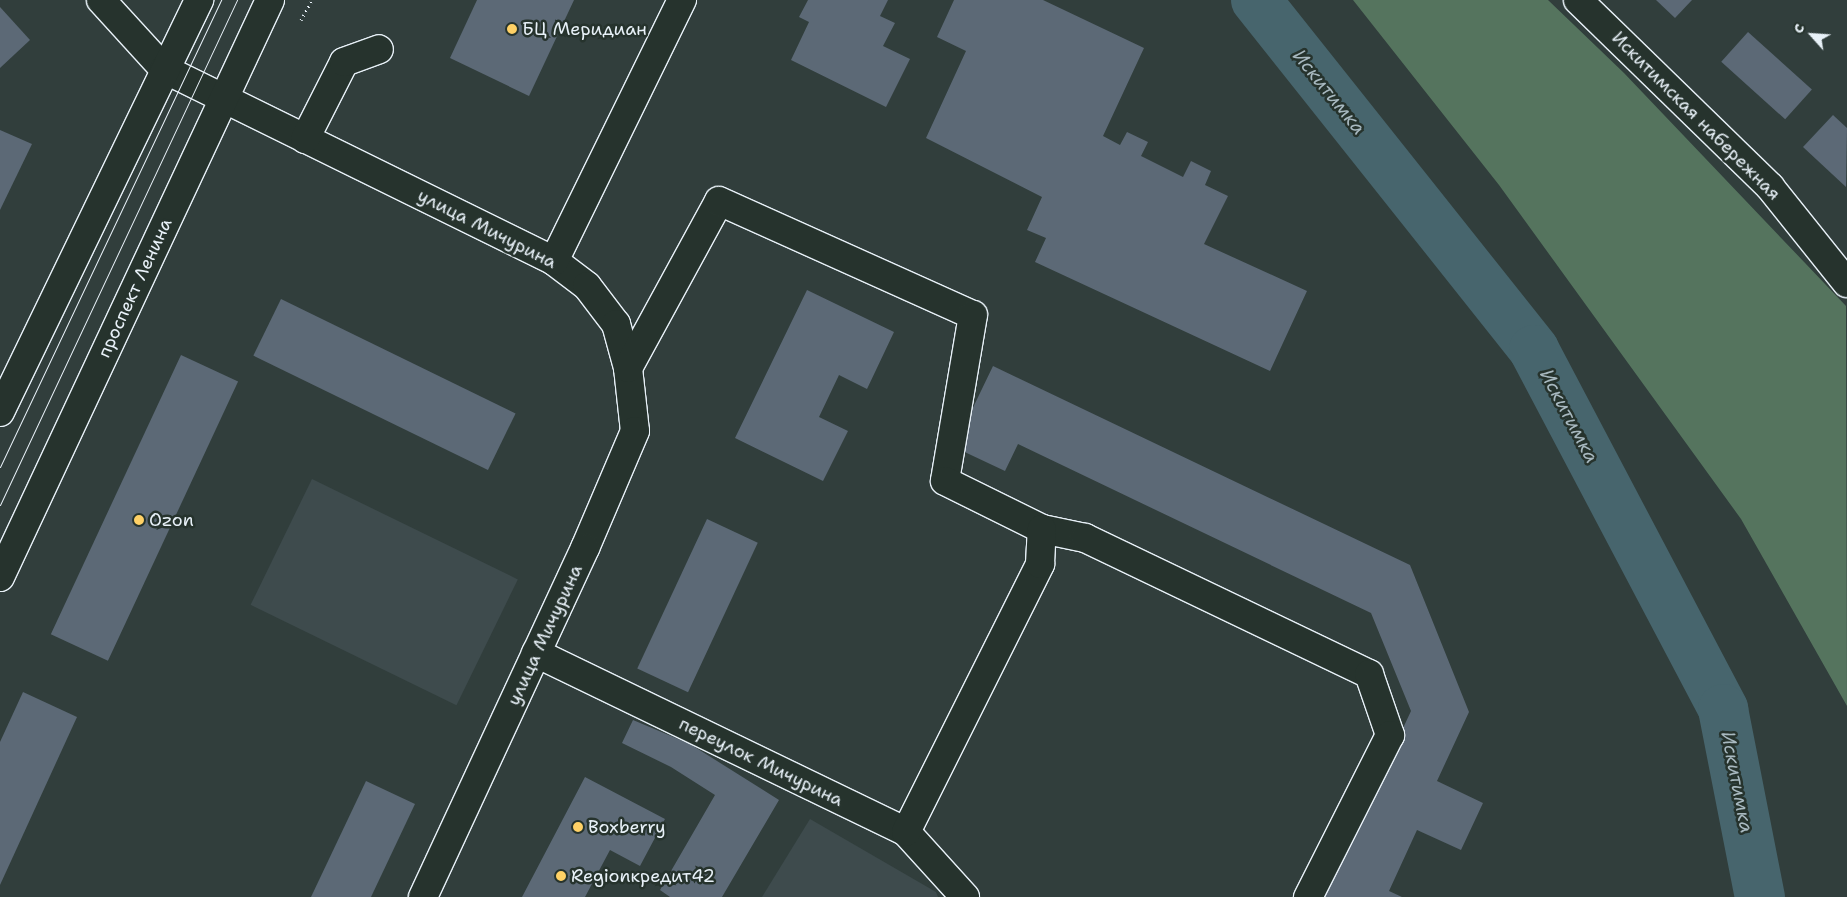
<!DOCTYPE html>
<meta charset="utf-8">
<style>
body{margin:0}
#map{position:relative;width:1847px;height:897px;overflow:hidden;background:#313e3c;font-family:"Shantell Sans",sans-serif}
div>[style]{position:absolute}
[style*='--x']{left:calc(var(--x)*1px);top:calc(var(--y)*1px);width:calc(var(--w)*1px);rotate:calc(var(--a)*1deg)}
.built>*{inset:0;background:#3e4b4d;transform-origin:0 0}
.green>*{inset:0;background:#55745e}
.river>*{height:50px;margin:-25px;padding:0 25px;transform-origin:25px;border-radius:25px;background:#47656d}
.building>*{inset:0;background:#5c6976;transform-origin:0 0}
.path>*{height:3px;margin-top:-1.5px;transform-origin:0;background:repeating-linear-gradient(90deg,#e8f1f8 0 1px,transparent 0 5px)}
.roads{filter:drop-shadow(1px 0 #e8f1f8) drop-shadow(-1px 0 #e8f1f8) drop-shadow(0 1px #e8f1f8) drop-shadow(0 -1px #e8f1f8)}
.minor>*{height:28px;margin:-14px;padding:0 14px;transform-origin:14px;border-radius:14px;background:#26332d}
.major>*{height:28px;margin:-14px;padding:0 14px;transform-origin:14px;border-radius:14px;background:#26332d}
.tram>*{height:1px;margin:-0.5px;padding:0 0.5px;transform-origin:0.5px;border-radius:0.5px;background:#e8f1f8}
.dots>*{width:14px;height:14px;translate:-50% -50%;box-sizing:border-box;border:2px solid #26332d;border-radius:50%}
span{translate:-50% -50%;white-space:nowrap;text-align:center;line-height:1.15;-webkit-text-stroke:5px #26332d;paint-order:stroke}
.poi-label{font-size:18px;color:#e8f1f8}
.left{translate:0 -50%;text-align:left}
.street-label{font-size:18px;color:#e8f1f8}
.water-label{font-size:19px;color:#a8b9c0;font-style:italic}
.north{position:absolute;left:1787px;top:10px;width:50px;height:50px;-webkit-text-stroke:4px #26332d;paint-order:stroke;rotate:296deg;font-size:14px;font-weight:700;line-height:20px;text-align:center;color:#e8f1f8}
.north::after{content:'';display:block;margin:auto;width:18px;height:22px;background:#e8f1f8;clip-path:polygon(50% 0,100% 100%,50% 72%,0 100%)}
</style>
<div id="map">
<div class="built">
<i style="left:312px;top:479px;width:229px;height:140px;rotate:26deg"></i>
<i style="clip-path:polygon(810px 819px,936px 892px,938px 897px,762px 897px)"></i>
</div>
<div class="green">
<i style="clip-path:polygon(1353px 0,1548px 0,1624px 73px,1846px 306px,1847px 706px,1741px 519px,1499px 185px)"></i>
</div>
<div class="river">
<i style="--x:1256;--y:0;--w:447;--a:51.5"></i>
<i style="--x:1534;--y:350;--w:406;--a:62.2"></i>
<i style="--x:1723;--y:709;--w:192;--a:78.9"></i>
</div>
<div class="building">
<i style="clip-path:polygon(477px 0,574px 0,529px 96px,450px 58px)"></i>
<i style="clip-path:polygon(808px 0,888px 0,880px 16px,895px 23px,883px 46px,910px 59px,886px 107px,791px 60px,809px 22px,799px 17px)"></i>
<i style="clip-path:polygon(954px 0,1043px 0,1144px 48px,1103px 136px,1120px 145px,1127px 132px,1148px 142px,1141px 156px,1183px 177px,1191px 161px,1211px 171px,1205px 185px,1228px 196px,1204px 244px,1307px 291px,1270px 371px,1035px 262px,1046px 238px,1027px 230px,1042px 197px,926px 138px,966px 51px,937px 37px)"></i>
<i style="clip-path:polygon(1656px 0,1692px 0,1675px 18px)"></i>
<i style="clip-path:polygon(0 7px,30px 40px,0 68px)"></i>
<i style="left:1748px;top:32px;width:86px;height:40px;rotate:42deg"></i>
<i style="clip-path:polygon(1833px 115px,1847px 128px,1846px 187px,1803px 147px)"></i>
<i style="clip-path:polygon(0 130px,32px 144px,0 210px)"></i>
<i style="clip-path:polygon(807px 290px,894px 332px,867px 389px,839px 375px,819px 417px,848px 431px,823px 481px,735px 438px)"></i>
<i style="left:281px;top:299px;width:261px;height:63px;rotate:26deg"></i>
<i style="left:181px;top:355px;width:63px;height:308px;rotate:25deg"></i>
<i style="clip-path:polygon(993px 366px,1410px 565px,1469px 712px,1437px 781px,1483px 803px,1461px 850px,1417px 830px,1389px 891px,1402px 897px,1324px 897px,1411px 711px,1371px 613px,1018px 444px,1005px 471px,954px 447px)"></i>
<i style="left:707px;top:519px;width:56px;height:165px;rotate:25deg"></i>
<i style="clip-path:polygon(23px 692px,77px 717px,0 885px,0 742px)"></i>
<i style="clip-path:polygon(633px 720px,690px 744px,779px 800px,722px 897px,670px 897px,660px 890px,715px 795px,671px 767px,622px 743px)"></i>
<i style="clip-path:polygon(585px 777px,665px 819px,640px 866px,610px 850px,585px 897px,522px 897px)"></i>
<i style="clip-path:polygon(366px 781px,415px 804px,371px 897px,311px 897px)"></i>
</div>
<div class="path">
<i style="--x:301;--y:20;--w:23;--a:-61"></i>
</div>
<div class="roads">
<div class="minor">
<i style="--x:101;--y:0;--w:93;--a:47.6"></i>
<i style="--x:164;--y:69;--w:435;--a:26.2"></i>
<i style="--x:554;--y:261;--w:41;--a:37.1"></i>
<i style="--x:587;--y:286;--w:48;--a:52.7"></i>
<i style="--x:616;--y:324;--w:46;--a:74.7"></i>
<i style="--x:628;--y:368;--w:63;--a:83.7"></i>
<i style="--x:635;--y:431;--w:127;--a:113.1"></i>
<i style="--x:585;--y:548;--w:385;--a:114.9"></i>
<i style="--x:1578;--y:0;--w:268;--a:44.2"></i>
<i style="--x:1770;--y:187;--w:123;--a:51.3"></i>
<i style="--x:305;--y:139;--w:86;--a:-63.1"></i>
<i style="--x:344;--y:62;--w:37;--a:-20"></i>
<i style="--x:554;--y:261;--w:291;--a:-63.9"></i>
<i style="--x:628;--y:368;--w:190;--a:-61.4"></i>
<i style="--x:719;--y:201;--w:278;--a:24.2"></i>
<i style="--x:973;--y:315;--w:168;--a:99.6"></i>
<i style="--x:945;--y:481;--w:108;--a:26.3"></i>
<i style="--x:1042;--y:529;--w:44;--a:11.8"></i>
<i style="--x:1085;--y:538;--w:315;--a:25.6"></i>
<i style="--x:1369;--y:674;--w:65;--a:71"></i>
<i style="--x:1390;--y:735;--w:182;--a:116.8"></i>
<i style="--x:536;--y:653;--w:411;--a:25.8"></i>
<i style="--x:906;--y:832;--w:88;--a:47.8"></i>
<i style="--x:906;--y:832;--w:300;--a:-63.4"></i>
<i style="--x:1040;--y:564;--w:35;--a:-87"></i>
</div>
<div class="major">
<i style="--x:0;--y:412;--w:458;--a:-64.2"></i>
<i style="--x:0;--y:577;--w:637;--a:-64.92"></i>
</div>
</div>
<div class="tram">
<i style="--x:0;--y:467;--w:517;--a:-64.67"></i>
<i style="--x:0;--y:505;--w:558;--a:-64.86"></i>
</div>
<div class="dots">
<i style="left:512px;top:29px;background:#ffd166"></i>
<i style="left:139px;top:520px;background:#ffd166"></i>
<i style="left:578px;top:827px;background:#ffd166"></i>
<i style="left:561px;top:876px;background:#ffd166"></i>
</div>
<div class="poi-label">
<span class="left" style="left:522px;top:29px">БЦ Меридиан</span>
<span class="left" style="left:149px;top:520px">Ozon</span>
<span class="left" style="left:588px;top:827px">Boxberry</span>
<span class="left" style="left:571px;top:876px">Regionкредит42</span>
</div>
<div class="street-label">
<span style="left:1696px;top:116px;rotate:45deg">Искитимская набережная</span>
<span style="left:487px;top:229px;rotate:27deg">улица Мичурина</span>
<span style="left:135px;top:288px;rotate:-65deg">проспект Ленина</span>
<span style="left:545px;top:635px;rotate:-65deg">улица Мичурина</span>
<span style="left:761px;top:762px;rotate:26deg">переулок Мичурина</span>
</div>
<div class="water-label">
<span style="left:1329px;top:92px;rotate:51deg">Искитимка</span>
<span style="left:1569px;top:416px;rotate:62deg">Искитимка</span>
<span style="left:1737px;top:782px;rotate:79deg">Искитимка</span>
</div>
<div class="north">С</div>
</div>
